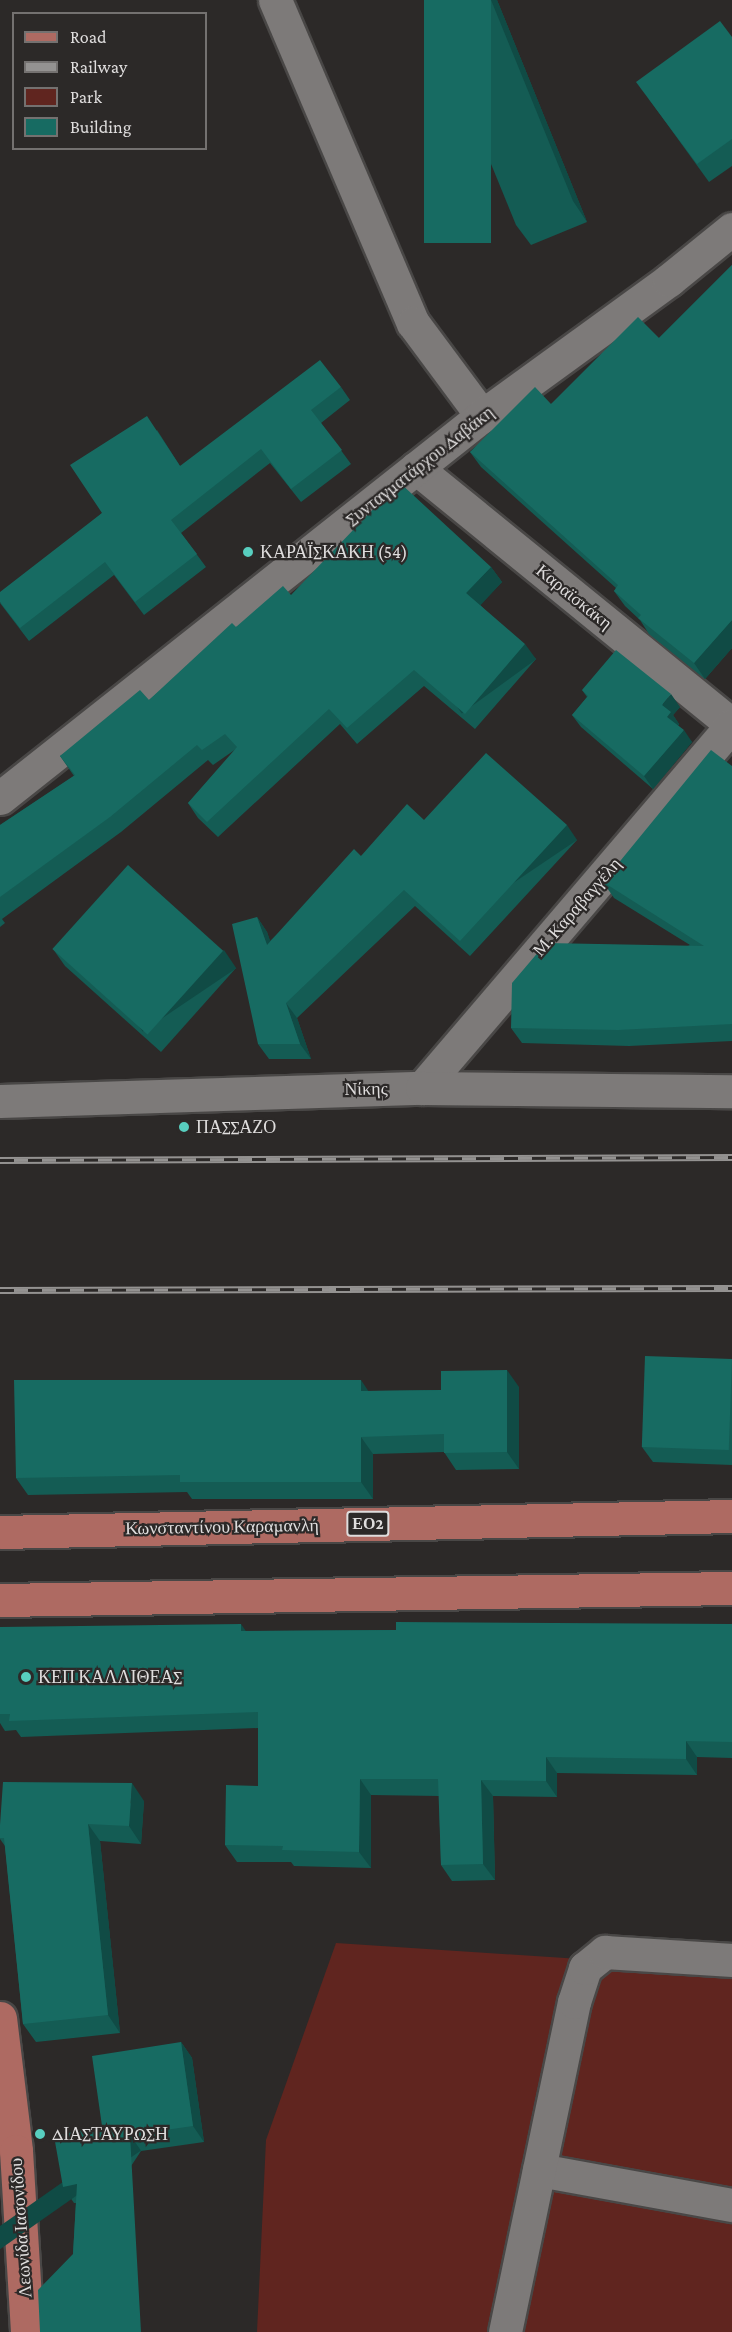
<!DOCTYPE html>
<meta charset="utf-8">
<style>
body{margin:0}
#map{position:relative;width:732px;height:2332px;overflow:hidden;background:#2c2928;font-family:"Crimson Pro",serif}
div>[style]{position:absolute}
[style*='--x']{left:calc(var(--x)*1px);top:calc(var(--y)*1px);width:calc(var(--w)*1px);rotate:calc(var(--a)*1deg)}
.green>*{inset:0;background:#60251f}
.roads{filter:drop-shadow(2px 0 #494746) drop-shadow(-2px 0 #494746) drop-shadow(0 2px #494746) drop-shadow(0 -2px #494746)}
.minor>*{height:33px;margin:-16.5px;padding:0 16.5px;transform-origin:16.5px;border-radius:16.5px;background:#7d7a79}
.major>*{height:33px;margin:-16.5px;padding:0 16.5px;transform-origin:16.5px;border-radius:16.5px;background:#ae6a62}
.rail>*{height:7px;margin-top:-3.5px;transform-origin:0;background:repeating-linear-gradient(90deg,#2c2928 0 14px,#949291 0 28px);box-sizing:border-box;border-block:2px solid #949291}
.wall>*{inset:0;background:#145c54}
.shaded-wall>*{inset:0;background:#104b45;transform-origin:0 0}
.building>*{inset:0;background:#176b62;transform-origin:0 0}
.dots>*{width:16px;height:16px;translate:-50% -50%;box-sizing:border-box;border:3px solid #2c2928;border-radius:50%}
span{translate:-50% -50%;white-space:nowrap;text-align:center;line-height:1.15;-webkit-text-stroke:4.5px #2c2928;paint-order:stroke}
.shield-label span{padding:2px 4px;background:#2c2928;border:2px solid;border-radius:4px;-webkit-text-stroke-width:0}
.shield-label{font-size:16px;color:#dfdddd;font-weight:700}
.street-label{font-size:18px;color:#dfdddd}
.poi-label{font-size:18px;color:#dfdddd}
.left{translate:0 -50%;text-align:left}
.legend{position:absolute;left:12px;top:12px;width:195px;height:138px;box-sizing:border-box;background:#2c2928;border:2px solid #747170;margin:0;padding:8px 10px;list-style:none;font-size:18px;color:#dfdddd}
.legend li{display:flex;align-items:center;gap:12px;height:30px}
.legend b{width:30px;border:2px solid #747170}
</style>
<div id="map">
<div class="green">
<i style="clip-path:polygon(336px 1943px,732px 1969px,732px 2332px,257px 2332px,266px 2140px)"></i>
</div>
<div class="roads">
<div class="minor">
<i style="--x:275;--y:0;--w:351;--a:66.9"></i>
<i style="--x:413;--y:323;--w:116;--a:53.4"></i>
<i style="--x:416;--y:468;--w:407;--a:39.1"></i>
<i style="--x:0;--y:798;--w:615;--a:-38.4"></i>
<i style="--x:482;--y:416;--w:231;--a:-36"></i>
<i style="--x:669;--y:280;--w:81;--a:-39"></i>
<i style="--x:422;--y:1088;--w:477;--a:-49.5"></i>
<i style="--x:0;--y:1101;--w:422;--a:-1.8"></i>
<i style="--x:422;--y:1088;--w:310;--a:0.6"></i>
<i style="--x:539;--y:2170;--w:196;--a:10.3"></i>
<i style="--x:505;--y:2332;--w:337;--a:-78.2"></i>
<i style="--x:574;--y:2002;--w:36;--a:-72"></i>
<i style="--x:585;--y:1968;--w:26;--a:-39"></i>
<i style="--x:605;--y:1952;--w:127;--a:3.6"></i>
</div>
<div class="major">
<i style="--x:0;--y:1532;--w:732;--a:-1.25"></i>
<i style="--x:0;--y:1600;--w:732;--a:-0.94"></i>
<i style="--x:0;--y:2018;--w:134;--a:83.1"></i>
<i style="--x:16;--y:2151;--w:181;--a:86.5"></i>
</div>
</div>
<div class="rail">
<i style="--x:0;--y:1160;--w:732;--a:-0.23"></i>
<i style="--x:0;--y:1290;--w:732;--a:-0.16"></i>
</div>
<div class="wall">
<i style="clip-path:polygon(424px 0,497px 0,587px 222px,531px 245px,516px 225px)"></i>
<i style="clip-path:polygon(732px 37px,732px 166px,709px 182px,649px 99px)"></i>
<i style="clip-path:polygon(732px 265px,732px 648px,705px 679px,649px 634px,640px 620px,625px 606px,614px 591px,616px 588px,481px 467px,470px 452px,551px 404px,659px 338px)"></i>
<i style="clip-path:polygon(341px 387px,350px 400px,321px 423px,351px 464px,301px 502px,270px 463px,181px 533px,206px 567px,144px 615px,114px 575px,29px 641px,0 603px,102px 513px,157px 430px,180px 466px)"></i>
<i style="clip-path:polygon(491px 567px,502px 582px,480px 605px,536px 659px,475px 729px,424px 686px,357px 744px,340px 724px,218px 837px,198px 818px,188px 803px,236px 749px,213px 765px,208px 760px,121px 832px,2px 919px,5px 923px,0 927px,0 825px,74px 776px,60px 756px,149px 700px,236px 627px,291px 595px)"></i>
<i style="clip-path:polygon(582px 690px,680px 707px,673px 715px,679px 724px,678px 726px,692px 742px,653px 789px,581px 727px,572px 715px,587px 697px)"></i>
<i style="clip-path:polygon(732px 766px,732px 1041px,629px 1046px,522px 1043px,511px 1028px,690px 945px,614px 898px,603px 882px)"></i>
<i style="clip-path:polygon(424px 820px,577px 840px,470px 956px,415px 906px,297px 1018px,311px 1059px,269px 1059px,258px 1044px,257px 917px,267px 932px,270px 941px,361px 856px)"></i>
<i style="clip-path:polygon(53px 949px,236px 968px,161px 1052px,65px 966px)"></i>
<i style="clip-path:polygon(732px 1359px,732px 1465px,653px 1462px,642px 1447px)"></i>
<i style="clip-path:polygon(519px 1387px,519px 1469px,456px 1470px,444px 1452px,373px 1454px,373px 1499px,192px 1499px,187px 1492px,28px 1495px,16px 1478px,369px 1391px,441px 1390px)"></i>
<i style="clip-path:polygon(732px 1624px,732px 1758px,697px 1757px,697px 1775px,557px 1773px,557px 1797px,493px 1796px,495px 1880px,452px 1881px,441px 1865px,439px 1796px,371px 1795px,371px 1868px,294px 1866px,291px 1862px,237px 1862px,225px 1845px,258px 1786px,258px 1728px,21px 1737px,16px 1730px,5px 1731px,0 1723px,0 1627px,246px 1631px,396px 1630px)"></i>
<i style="clip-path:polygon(144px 1801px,141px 1844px,100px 1841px,120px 2033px,36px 2042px,23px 2024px,5px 1846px,0 1839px,0 1825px)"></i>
<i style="clip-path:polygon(181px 2042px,192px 2058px,204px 2142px,141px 2151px,73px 2254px,76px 2203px,74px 2203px,63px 2187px,102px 2126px)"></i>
</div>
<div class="shaded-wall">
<i style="clip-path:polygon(491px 0,497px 0,587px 222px,573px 201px)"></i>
<i style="clip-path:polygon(491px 567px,502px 582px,477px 609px,466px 593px)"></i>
<i style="clip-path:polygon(732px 620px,732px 648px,705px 679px,694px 663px)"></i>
<i style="left:525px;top:644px;width:19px;height:92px;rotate:54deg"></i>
<i style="clip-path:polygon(671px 694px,680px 707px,673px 715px,679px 724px,675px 729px,667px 717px,662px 705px)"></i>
<i style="clip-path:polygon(684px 730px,692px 742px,653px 789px,644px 776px)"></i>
<i style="left:567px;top:825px;width:18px;height:158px;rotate:56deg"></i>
<i style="clip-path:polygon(257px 917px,267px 932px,277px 960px,267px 945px)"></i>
<i style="left:224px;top:950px;width:22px;height:113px;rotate:56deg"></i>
<i style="clip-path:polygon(286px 1003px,297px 1018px,311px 1059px,300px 1044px)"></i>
<i style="clip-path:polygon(507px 1370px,519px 1387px,519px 1469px,507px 1452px)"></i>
<i style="clip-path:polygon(361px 1380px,373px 1398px,361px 1391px)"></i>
<i style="clip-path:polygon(361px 1437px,373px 1454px,373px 1499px,361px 1482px)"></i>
<i style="clip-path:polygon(241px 1624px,252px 1640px,241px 1631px)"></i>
<i style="clip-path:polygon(686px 1741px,697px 1757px,697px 1775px,686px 1759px)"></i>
<i style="clip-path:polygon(546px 1757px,557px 1773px,557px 1797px,546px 1781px)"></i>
<i style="clip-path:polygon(360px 1779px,371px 1795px,371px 1868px,359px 1852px)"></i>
<i style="clip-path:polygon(481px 1780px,493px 1796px,495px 1880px,483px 1864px)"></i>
<i style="clip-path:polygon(132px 1783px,144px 1801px,141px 1844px,129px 1826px)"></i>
<i style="clip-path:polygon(88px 1824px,100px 1841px,120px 2033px,108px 2015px)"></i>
<i style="clip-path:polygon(181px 2042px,192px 2058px,204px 2142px,193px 2126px)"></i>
<i style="left:130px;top:2135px;width:19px;height:197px;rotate:55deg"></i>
</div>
<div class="building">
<i style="left:424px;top:0;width:67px;height:243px"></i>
<i style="clip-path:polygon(720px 21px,732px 37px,732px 139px,697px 164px,636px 82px)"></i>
<i style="clip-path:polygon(732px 265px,732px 620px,694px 663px,638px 618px,641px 615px,614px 591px,618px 585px,470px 452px,535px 387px,551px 404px,638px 317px,659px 338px)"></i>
<i style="clip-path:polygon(320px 360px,341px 387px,311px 410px,342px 450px,291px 489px,261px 449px,171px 520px,197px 554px,135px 602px,105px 562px,20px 628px,0 602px,0 592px,102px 513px,70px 465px,147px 416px,180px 466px)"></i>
<i style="clip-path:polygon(399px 482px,491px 567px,466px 593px,525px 644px,465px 714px,414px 670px,347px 728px,329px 709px,207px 822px,188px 803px,237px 747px,225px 734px,202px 750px,197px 745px,110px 817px,0 897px,0 825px,75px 775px,60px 756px,140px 690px,149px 700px,232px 623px,236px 627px,283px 586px,291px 595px)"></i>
<i style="clip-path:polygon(616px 650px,671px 694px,662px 705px,671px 712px,667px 717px,684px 730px,644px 776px,572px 715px,588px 696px,582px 690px)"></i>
<i style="clip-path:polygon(711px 750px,732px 766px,732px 1024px,618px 1030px,511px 1028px,512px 983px,546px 943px,704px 946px,603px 882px)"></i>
<i style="clip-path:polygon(486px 753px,567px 825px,460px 941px,404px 890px,286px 1003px,300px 1044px,258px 1044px,232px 924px,257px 917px,267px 945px,354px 849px,361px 856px,407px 804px,424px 820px)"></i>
<i style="left:128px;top:865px;width:128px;height:113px;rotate:42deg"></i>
<i style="left:645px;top:1356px;width:87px;height:91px;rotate:2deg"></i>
<i style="clip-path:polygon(507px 1370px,507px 1452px,444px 1453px,444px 1434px,361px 1437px,361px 1482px,180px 1482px,180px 1475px,16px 1478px,14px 1380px,361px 1380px,361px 1391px,441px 1390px,441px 1371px)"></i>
<i style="clip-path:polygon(396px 1622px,732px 1624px,732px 1742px,686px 1741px,686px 1759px,546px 1757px,546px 1781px,481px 1780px,483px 1864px,441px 1865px,438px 1779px,360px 1779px,359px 1852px,282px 1850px,283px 1846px,225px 1845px,226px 1785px,258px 1786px,258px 1712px,9px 1721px,10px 1714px,0 1714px,0 1627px,241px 1624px,241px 1631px,396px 1630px)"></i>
<i style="clip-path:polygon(3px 1782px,132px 1783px,129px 1826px,88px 1824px,108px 2015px,23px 2024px,4px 1838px,0 1838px,0 1825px)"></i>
<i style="clip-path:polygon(181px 2042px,193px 2126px,130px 2135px,141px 2332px,40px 2332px,38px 2290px,73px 2254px,77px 2184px,63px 2187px,54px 2136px,102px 2126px,92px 2056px)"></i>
</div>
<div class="dots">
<i style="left:248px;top:552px;background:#58cebf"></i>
<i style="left:184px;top:1127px;background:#58cebf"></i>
<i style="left:26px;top:1677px;background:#58cebf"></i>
<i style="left:40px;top:2134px;background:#58cebf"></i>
</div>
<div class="shield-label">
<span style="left:368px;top:1524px">ΕΟ2</span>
</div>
<div class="street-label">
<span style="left:420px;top:466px;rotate:-38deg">Συνταγματάρχου Δαβάκη</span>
<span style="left:574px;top:597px;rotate:39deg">Καραϊσκάκη</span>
<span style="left:577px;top:907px;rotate:-49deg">Μ. Καραβαγγέλη</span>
<span style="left:366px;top:1089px;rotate:-1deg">Νίκης</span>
<span style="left:222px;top:1527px;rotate:-1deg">Κωνσταντίνου Καραμανλή</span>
<span style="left:21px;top:2228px;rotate:-94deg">Λεωνίδα Ιασονίδου</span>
</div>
<div class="poi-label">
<span class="left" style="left:260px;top:552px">ΚΑΡΑΪΣΚΑΚΗ (54)</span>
<span class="left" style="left:196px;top:1127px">ΠΑΣΣΑΖΟ</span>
<span class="left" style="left:38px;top:1677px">ΚΕΠ ΚΑΛΛΙΘΕΑΣ</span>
<span class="left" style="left:52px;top:2134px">ΔΙΑΣΤΑΥΡΩΣΗ</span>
</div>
<ul class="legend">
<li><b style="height:8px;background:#ae6a62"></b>Road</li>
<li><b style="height:8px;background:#949291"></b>Railway</li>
<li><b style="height:16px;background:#60251f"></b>Park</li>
<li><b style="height:16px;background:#176b62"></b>Building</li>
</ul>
</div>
